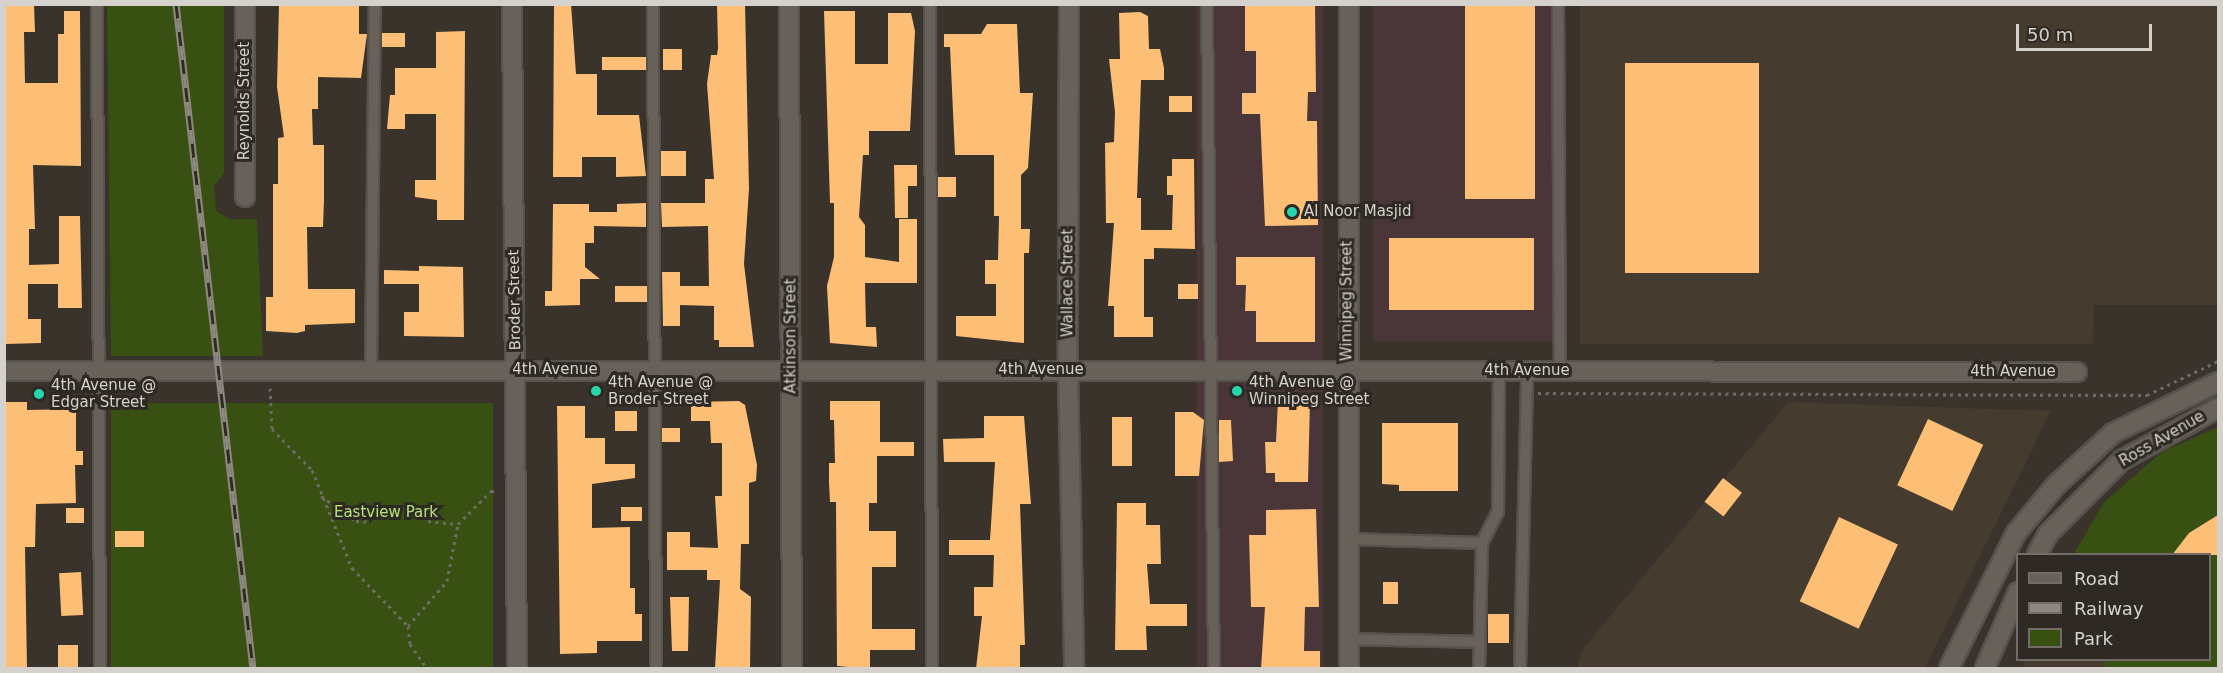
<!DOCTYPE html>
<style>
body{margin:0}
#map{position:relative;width:2223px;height:673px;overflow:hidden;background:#39332c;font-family:"DejaVu Sans",sans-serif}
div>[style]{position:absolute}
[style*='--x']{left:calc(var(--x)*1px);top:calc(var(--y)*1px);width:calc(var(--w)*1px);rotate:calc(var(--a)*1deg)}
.commercial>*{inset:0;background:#4a3539;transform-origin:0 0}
.built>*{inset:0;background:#453b2f;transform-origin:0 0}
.green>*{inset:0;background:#395013;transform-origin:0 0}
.building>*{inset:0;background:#fcbf75;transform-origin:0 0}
.path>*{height:3px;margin-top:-1.5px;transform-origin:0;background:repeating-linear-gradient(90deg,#6f6a64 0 3px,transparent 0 7.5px)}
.roads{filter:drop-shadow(2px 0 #56524c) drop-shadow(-2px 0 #56524c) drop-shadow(0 2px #56524c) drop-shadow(0 -2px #56524c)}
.lane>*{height:10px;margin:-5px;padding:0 5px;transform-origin:5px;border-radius:5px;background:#68615a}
.street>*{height:18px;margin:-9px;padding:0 9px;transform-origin:9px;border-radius:9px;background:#68615a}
.secondary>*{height:18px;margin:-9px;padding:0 9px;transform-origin:9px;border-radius:9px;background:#68615a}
.rail>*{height:7px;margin-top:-3.5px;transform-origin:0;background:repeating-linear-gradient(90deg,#2f2923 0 14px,#8d8882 0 28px);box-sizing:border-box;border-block:2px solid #8d8882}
.dots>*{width:16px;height:16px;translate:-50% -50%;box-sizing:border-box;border:3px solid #2f2923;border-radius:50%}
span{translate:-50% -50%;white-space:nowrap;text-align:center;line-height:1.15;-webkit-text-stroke:6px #2f2923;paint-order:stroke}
.street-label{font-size:15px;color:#d5d1cd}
.poi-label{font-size:15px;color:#d5d1cd}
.left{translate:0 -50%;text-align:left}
.park-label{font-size:15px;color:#b6e377}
.frame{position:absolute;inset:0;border:6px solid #d5d1cd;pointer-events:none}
.legend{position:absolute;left:2016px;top:553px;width:195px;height:108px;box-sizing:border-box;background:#2f2923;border:2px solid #716c67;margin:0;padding:8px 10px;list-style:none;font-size:18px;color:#d5d1cd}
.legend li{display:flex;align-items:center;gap:12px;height:30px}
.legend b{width:30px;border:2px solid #716c67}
.scale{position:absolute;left:2016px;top:24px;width:136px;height:27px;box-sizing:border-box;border:3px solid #d5d1cd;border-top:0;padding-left:8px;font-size:18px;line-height:21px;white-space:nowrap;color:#d5d1cd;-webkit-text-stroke:4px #2f2923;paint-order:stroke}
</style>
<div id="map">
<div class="commercial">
<i style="left:1197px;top:5px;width:126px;height:663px"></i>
<i style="left:1373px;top:5px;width:179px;height:336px"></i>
</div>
<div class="built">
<i style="clip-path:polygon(1580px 5px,2218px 5px,2218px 305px,2094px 305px,2093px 344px,1580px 344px)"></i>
<i style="clip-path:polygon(1788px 402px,2051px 411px,1925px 668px,1577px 668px,1582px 650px)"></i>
<i style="left:2024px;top:660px;width:81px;height:9px"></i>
</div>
<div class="green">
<i style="clip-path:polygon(107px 5px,224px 5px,224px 173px,214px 186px,216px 211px,230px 219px,257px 219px,263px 356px,111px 356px)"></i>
<i style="left:111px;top:403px;width:382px;height:265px"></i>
<i style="clip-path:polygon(2218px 427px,2218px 668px,2105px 668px,2105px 660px,2210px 660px,2210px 554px,2074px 554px,2104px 502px,2162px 452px)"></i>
</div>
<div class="building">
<i style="clip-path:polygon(4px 4px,34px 4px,35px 32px,24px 32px,25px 83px,58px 83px,58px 34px,64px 34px,64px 11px,80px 11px,81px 166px,33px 165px,35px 229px,29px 229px,29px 265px,59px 264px,59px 216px,80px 216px,82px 308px,58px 308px,58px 284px,28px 284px,28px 319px,41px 319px,41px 343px,6px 344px)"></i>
<i style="clip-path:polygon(279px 4px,359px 4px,359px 34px,367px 34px,361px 78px,318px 77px,318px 109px,312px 109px,313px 145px,324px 145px,324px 200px,323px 227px,307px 227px,308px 289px,355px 289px,355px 323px,305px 325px,305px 331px,297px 333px,266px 331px,266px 297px,273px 297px,273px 184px,278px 184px,278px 138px,284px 137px,277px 87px)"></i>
<i style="clip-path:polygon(554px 4px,571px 4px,576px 74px,597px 74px,597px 115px,639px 115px,646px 176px,616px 177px,616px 157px,582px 157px,582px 177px,553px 177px)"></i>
<i style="clip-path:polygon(717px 4px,745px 4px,749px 189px,744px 264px,754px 347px,719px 347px,719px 340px,714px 340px,714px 306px,680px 305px,680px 326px,663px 326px,662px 272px,680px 272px,680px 286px,709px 286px,708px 226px,662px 227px,661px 203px,705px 203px,705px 179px,714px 179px,707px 84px,711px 55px,717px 55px,718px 48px)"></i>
<i style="clip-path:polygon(1245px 4px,1315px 4px,1316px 92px,1308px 92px,1307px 121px,1317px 121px,1318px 225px,1265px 226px,1260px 114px,1242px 114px,1242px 93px,1256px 93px,1256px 51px,1245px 51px)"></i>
<i style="left:1465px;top:4px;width:70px;height:195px"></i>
<i style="clip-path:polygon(824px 11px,855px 11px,855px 64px,888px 64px,888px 13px,911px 13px,915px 31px,910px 131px,869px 131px,869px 155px,863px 155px,859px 217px,865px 225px,865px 257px,899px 262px,899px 219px,917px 219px,917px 283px,865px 283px,866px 327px,876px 327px,877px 347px,830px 343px,827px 286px,834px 257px,834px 203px,830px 203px)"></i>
<i style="clip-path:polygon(1140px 12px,1148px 16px,1149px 49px,1160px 49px,1164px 68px,1164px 80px,1141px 80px,1137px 198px,1141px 198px,1141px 230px,1172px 230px,1173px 195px,1167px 195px,1167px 176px,1172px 176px,1172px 159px,1194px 159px,1195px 249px,1154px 248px,1154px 259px,1144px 259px,1144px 317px,1153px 317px,1153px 337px,1114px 337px,1114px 306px,1108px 306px,1114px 223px,1106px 223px,1105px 143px,1114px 142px,1115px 112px,1109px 59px,1120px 59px,1119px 13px)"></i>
<i style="clip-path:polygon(987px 24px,1017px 24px,1020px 93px,1033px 93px,1028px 168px,1021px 175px,1021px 229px,1030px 229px,1029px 253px,1024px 253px,1024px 343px,956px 336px,956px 316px,996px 316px,996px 284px,985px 284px,985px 260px,998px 260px,999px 216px,994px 216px,994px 155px,955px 155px,950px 47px,944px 47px,944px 34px,981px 34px)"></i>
<i style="clip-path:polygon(465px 31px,464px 220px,437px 220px,437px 200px,415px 197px,415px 180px,436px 180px,436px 114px,405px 114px,405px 129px,387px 129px,390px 95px,395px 95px,395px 68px,436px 68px,436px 32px)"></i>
<i style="left:382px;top:33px;width:23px;height:14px"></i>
<i style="left:663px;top:49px;width:19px;height:21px"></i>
<i style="left:602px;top:57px;width:44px;height:13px"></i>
<i style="left:1625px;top:63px;width:134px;height:210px"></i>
<i style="left:1169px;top:96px;width:23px;height:16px"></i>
<i style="left:661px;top:151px;width:25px;height:25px"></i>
<i style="clip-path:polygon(894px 165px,917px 165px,917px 186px,908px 186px,908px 218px,895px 218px)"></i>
<i style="left:938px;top:177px;width:18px;height:20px"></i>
<i style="clip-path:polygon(646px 203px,646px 227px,594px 226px,594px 243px,585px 243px,585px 267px,600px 279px,580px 279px,580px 305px,545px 306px,545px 291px,552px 291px,553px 204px,589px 204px,589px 212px,617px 212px,617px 204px)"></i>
<i style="left:1389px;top:238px;width:145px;height:72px"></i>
<i style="clip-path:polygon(1236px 257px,1315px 257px,1315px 342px,1256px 342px,1256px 311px,1245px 311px,1246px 285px,1236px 285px)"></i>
<i style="clip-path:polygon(419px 266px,463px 267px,464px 337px,404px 336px,404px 312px,419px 312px,419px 284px,384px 284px,384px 270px,419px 271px)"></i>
<i style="left:1178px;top:284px;width:20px;height:15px"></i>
<i style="left:615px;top:286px;width:32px;height:16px"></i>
<i style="clip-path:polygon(1278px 400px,1310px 401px,1308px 482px,1275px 482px,1275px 473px,1266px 473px,1265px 442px,1276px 442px)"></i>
<i style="clip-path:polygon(739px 401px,745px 405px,757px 465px,756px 481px,749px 483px,749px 544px,741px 544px,740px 589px,751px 597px,750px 669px,715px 668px,720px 580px,707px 580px,707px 570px,667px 570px,667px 532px,690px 532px,690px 547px,718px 548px,715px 496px,722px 496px,722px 443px,711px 443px,710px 421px,691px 421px,691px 402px)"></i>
<i style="clip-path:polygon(830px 401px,880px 401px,880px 442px,914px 442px,914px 456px,877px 456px,877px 503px,869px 503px,869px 531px,896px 531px,896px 567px,872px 567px,872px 629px,915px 629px,915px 650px,870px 650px,870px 669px,837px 666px,836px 502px,830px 502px,829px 483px,829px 463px,835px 463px,834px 420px,830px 420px)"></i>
<i style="clip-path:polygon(4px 402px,27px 402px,27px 410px,76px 409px,76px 451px,83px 451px,83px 465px,75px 465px,76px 503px,36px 504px,35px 547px,25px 547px,27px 669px,4px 669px)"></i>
<i style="clip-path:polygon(557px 406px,585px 406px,585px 438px,605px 438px,605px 464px,635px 464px,635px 478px,592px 484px,592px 528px,630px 527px,630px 588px,635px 588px,635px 614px,642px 614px,642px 641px,597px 641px,597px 653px,560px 654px)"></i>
<i style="left:615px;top:411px;width:22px;height:20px"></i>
<i style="clip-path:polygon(1175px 412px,1193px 412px,1204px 420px,1199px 476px,1175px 476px)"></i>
<i style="clip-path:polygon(984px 416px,1024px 416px,1031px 504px,1020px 504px,1025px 645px,1020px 645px,1020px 669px,976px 669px,982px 616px,974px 616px,974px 587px,993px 587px,994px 555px,949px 555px,949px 540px,990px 540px,995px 462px,944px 462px,943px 439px,984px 438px)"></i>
<i style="left:1112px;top:417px;width:20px;height:49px"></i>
<i style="left:1928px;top:419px;width:61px;height:73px;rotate:25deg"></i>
<i style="clip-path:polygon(1219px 420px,1231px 420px,1233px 461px,1219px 462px)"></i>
<i style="clip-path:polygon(1382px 423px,1458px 423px,1458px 491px,1399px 491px,1399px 485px,1382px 484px)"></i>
<i style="left:662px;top:428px;width:18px;height:14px"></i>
<i style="left:1723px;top:478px;width:24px;height:30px;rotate:38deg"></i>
<i style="clip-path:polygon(1117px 503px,1146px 503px,1146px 525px,1160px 525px,1161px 564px,1147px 564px,1150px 604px,1187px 604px,1187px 626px,1146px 626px,1147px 650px,1115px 650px)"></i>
<i style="left:621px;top:507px;width:21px;height:14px"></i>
<i style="left:66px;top:508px;width:18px;height:15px"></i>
<i style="clip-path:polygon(1316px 509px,1319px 607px,1305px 607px,1304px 651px,1320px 651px,1320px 669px,1261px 669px,1265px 607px,1251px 607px,1249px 535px,1266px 535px,1266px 510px)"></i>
<i style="clip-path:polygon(2218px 515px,2218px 555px,2172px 555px,2189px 533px)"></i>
<i style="left:1839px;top:517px;width:65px;height:93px;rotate:25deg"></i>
<i style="left:115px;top:531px;width:29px;height:16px"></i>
<i style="left:81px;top:572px;width:43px;height:22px;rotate:87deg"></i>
<i style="left:1398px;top:582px;width:22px;height:15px;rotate:90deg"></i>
<i style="clip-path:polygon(670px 597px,689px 597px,688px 651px,672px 651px)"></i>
<i style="left:1488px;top:614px;width:21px;height:29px"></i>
<i style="left:58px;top:645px;width:20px;height:24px"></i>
</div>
<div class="path">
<i style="--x:270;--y:388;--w:41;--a:87.2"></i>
<i style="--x:272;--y:429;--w:57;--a:45.7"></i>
<i style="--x:312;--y:470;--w:106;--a:67.8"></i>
<i style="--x:352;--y:568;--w:81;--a:46"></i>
<i style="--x:408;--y:626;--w:18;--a:84"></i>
<i style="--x:410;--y:644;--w:29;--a:55"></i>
<i style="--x:1538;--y:393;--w:609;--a:0.19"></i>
<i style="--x:2147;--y:395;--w:79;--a:-25.6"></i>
<i style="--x:321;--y:496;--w:43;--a:35.5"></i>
<i style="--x:356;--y:521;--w:16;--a:4"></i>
<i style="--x:428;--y:521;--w:30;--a:6"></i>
<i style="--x:408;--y:626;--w:60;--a:-49.1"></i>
<i style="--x:447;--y:581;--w:58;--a:-79.1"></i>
<i style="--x:458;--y:524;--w:47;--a:-45"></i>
<i style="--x:491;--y:491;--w:8;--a:0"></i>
</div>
<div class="roads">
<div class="lane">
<i style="--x:97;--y:4;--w:664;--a:89.74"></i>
<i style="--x:653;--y:4;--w:664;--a:89.74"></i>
<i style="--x:930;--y:4;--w:664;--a:89.83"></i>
<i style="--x:1207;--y:4;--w:664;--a:89.4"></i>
<i style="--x:1558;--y:4;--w:368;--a:89.7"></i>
<i style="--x:371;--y:370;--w:366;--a:-89.4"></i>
<i style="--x:1348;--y:539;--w:134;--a:1.7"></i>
<i style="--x:1482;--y:543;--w:35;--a:-63"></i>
<i style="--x:1498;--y:512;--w:141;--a:-89.6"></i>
<i style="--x:1349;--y:639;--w:131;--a:1.3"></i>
<i style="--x:1479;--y:668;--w:125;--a:-88.6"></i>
<i style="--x:1520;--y:668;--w:297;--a:-88.6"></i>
</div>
<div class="street">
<i style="--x:245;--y:4;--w:193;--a:90"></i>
<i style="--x:512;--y:4;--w:664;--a:89.57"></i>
<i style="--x:789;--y:4;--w:664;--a:89.74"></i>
<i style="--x:1069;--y:4;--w:367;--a:90.2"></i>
<i style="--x:1068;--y:371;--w:297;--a:88.8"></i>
<i style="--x:1346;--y:371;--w:731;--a:0.08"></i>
</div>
<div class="secondary">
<i style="--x:1349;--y:4;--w:664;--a:90"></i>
<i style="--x:4;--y:371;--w:1342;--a:0"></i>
<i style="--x:2037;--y:554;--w:23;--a:-61"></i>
<i style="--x:2048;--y:534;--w:105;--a:-45"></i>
<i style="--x:2122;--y:460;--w:109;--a:-28.4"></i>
<i style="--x:1949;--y:668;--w:151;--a:-63.6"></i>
<i style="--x:2016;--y:533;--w:62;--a:-50.2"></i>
<i style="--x:2056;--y:485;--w:77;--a:-42.4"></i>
<i style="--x:2113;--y:433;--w:117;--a:-25.9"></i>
<i style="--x:1985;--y:668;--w:83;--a:-66.5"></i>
</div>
</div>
<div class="rail">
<i style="--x:176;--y:4;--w:668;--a:83.39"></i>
</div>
<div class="dots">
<i style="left:1292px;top:212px;background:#27d5ad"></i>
<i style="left:596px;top:391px;background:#27d5ad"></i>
<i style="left:1237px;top:391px;background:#27d5ad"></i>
<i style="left:39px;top:394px;background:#27d5ad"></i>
</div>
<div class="street-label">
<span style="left:245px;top:101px;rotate:-90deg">Reynolds Street</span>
<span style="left:1068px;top:283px;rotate:-90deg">Wallace Street</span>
<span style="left:515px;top:300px;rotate:-91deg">Broder Street</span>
<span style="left:1347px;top:301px;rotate:-90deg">Winnipeg Street</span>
<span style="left:791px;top:336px;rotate:-90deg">Atkinson Street</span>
<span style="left:555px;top:370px">4th Avenue</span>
<span style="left:1041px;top:370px">4th Avenue</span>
<span style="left:1527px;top:371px">4th Avenue</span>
<span style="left:2013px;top:372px">4th Avenue</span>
<span style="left:2162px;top:439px;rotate:-30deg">Ross Avenue</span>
</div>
<div class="poi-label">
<span class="left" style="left:1304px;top:212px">Al Noor Masjid</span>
<span class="left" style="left:608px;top:391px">4th Avenue @<br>Broder Street</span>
<span class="left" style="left:1249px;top:391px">4th Avenue @<br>Winnipeg Street</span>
<span class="left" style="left:51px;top:394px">4th Avenue @<br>Edgar Street</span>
</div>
<div class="park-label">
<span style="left:386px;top:513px">Eastview Park</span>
</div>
<div class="frame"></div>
<ul class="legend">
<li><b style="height:8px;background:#68615a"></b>Road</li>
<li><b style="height:8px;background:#8d8882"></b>Railway</li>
<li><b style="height:16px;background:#395013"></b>Park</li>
</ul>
<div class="scale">50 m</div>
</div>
